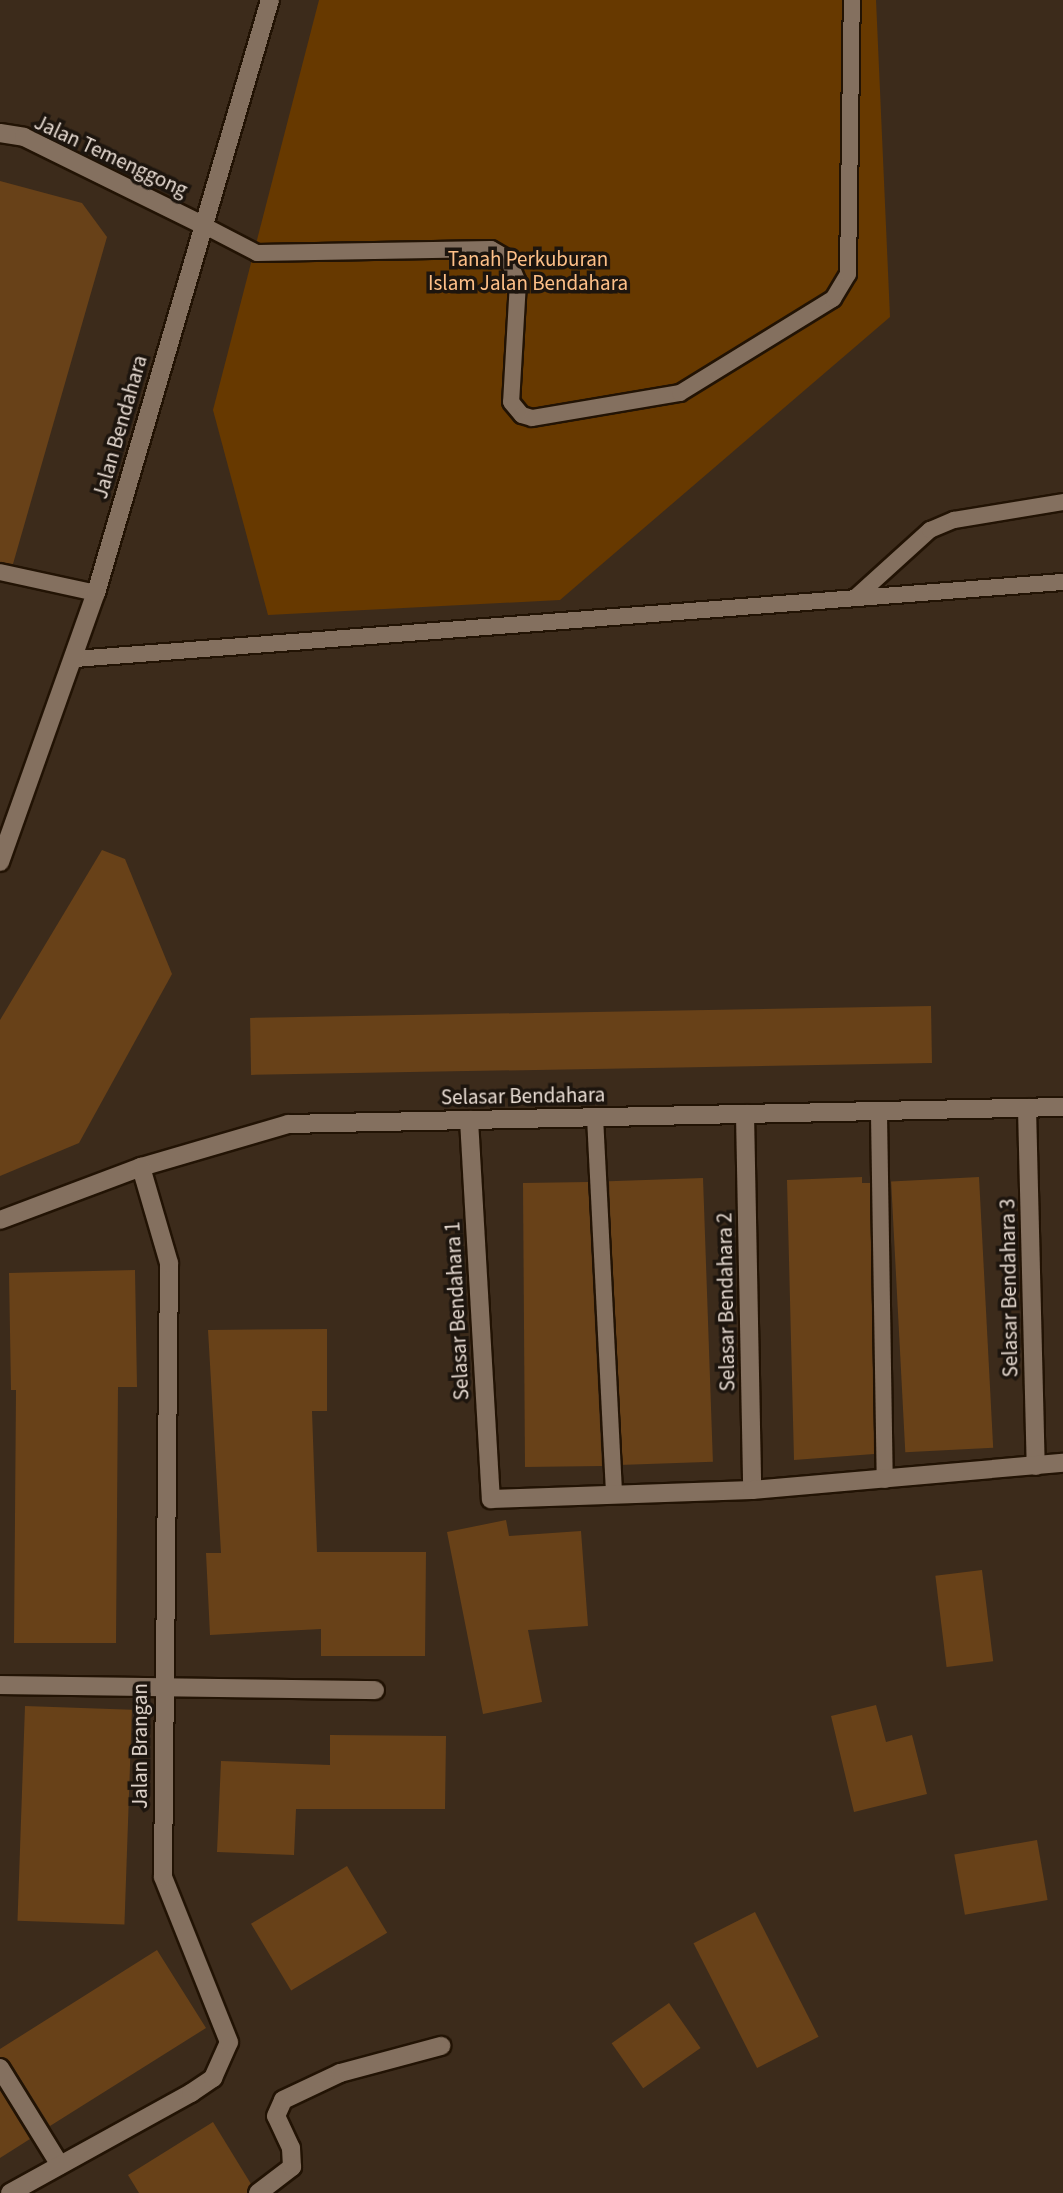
<!DOCTYPE html>
<style>
body{margin:0}
#map{position:relative;width:1063px;height:2193px;overflow:hidden;background:#3c2b1b;font-family:"Source Sans 3",sans-serif}
div>[style]{position:absolute}
[style*='--x']{left:calc(var(--x)*1px);top:calc(var(--y)*1px);width:calc(var(--w)*1px);rotate:calc(var(--a)*1deg)}
.green>*{inset:0;background:#673900}
.building>*{inset:0;background:#684118;transform-origin:0 0}
.roads{filter:drop-shadow(2px 0 #221304) drop-shadow(-2px 0 #221304) drop-shadow(0 2px #221304) drop-shadow(0 -2px #221304)}
.service>*{height:16px;margin:-8px;padding:0 8px;transform-origin:8px;border-radius:8px;background:#84705f}
.minor>*{height:18px;margin:-9px;padding:0 9px;transform-origin:9px;border-radius:9px;background:#84705f}
.secondary>*{height:18px;margin:-9px;padding:0 9px;transform-origin:9px;border-radius:9px;background:#84705f}
span{translate:-50% -50%;white-space:nowrap;text-align:center;line-height:1.15;-webkit-text-stroke:7px #1d150e;paint-order:stroke}
.street-label{font-size:21px;color:#e8dcd3}
.park-label{font-size:21px;color:#fec088}
</style>
<div id="map">
<div class="green">
<i style="clip-path:polygon(319px 0,876px 0,890px 317px,560px 600px,268px 615px,213px 410px)"></i>
</div>
<div class="building">
<i style="clip-path:polygon(0 181px,82px 203px,107px 237px,13px 564px,0 562px)"></i>
<i style="clip-path:polygon(102px 850px,125px 859px,172px 974px,79px 1143px,0 1176px,0 1020px)"></i>
<i style="left:931px;top:1006px;width:57px;height:681px;rotate:89deg"></i>
<i style="clip-path:polygon(862px 1177px,862px 1183px,870px 1183px,874px 1454px,794px 1460px,787px 1180px)"></i>
<i style="left:979px;top:1177px;width:271px;height:88px;rotate:87deg"></i>
<i style="left:703px;top:1178px;width:284px;height:94px;rotate:88deg"></i>
<i style="clip-path:polygon(588px 1182px,602px 1466px,525px 1467px,523px 1183px)"></i>
<i style="clip-path:polygon(135px 1270px,137px 1387px,118px 1387px,116px 1643px,14px 1643px,16px 1390px,11px 1390px,9px 1273px)"></i>
<i style="clip-path:polygon(327px 1329px,327px 1411px,312px 1411px,317px 1552px,426px 1552px,425px 1656px,321px 1656px,321px 1629px,210px 1635px,206px 1553px,221px 1553px,208px 1330px)"></i>
<i style="clip-path:polygon(506px 1520px,509px 1536px,581px 1531px,588px 1626px,528px 1630px,542px 1702px,483px 1714px,447px 1532px)"></i>
<i style="left:982px;top:1570px;width:92px;height:47px;rotate:83deg"></i>
<i style="clip-path:polygon(876px 1705px,886px 1742px,912px 1735px,927px 1794px,854px 1812px,831px 1716px)"></i>
<i style="left:25px;top:1706px;width:107px;height:215px;rotate:2deg"></i>
<i style="clip-path:polygon(330px 1735px,446px 1736px,445px 1809px,296px 1809px,294px 1855px,217px 1852px,221px 1761px,330px 1765px)"></i>
<i style="left:1037px;top:1840px;width:61px;height:84px;rotate:80deg"></i>
<i style="left:347px;top:1866px;width:78px;height:112px;rotate:59deg"></i>
<i style="left:755px;top:1912px;width:140px;height:69px;rotate:63deg"></i>
<i style="clip-path:polygon(157px 1950px,206px 2028px,50px 2126px,10px 2062px,0 2057px,0 2049px)"></i>
<i style="left:669px;top:2003px;width:55px;height:70px;rotate:55deg"></i>
<i style="clip-path:polygon(0 2090px,30px 2139px,0 2158px)"></i>
<i style="clip-path:polygon(213px 2122px,251px 2184px,247px 2193px,139px 2193px,128px 2175px)"></i>
</div>
<div class="roads">
<div class="service">
<i style="--x:201;--y:224;--w:63;--a:27.4"></i>
<i style="--x:257;--y:253;--w:234;--a:-1"></i>
<i style="--x:491;--y:249;--w:20;--a:30"></i>
<i style="--x:508;--y:259;--w:25;--a:67"></i>
<i style="--x:518;--y:282;--w:120;--a:93.3"></i>
<i style="--x:511;--y:402;--w:17;--a:50"></i>
<i style="--x:522;--y:415;--w:10;--a:17"></i>
<i style="--x:532;--y:418;--w:150;--a:-9.6"></i>
<i style="--x:680;--y:393;--w:180;--a:-31.6"></i>
<i style="--x:833;--y:299;--w:29;--a:-59"></i>
<i style="--x:848;--y:274;--w:274;--a:-89.2"></i>
<i style="--x:0;--y:572;--w:98;--a:12.3"></i>
<i style="--x:856;--y:597;--w:100;--a:-42.2"></i>
<i style="--x:930;--y:530;--w:26;--a:-23"></i>
<i style="--x:954;--y:520;--w:110;--a:-9.4"></i>
<i style="--x:75;--y:659;--w:991;--a:-4.46"></i>
<i style="--x:879;--y:1114;--w:366;--a:89.1"></i>
<i style="--x:595;--y:1117;--w:378;--a:87.1"></i>
</div>
<div class="minor">
<i style="--x:0;--y:133;--w:24;--a:9"></i>
<i style="--x:24;--y:137;--w:197;--a:26.2"></i>
<i style="--x:1027;--y:1108;--w:358;--a:88.6"></i>
<i style="--x:745;--y:1114;--w:376;--a:88.9"></i>
<i style="--x:469;--y:1120;--w:380;--a:86.7"></i>
<i style="--x:491;--y:1499;--w:261;--a:-2"></i>
<i style="--x:752;--y:1490;--w:312;--a:-5"></i>
<i style="--x:0;--y:1220;--w:151;--a:-20.6"></i>
<i style="--x:141;--y:1167;--w:153;--a:-16.3"></i>
<i style="--x:288;--y:1124;--w:775;--a:-1.26"></i>
<i style="--x:0;--y:1685;--w:375;--a:0.8"></i>
<i style="--x:0;--y:2068;--w:114;--a:58.3"></i>
<i style="--x:10;--y:2193;--w:207;--a:-28.9"></i>
<i style="--x:191;--y:2093;--w:27;--a:-34"></i>
<i style="--x:213;--y:2078;--w:39;--a:-66"></i>
<i style="--x:229;--y:2042;--w:178;--a:-111.8"></i>
<i style="--x:163;--y:1877;--w:614;--a:-89.44"></i>
<i style="--x:169;--y:1263;--w:100;--a:-106.3"></i>
<i style="--x:258;--y:2193;--w:43;--a:-37.4"></i>
<i style="--x:292;--y:2167;--w:19;--a:-93"></i>
<i style="--x:291;--y:2148;--w:35;--a:-115"></i>
<i style="--x:276;--y:2116;--w:17;--a:-66"></i>
<i style="--x:283;--y:2100;--w:63;--a:-25.3"></i>
<i style="--x:340;--y:2073;--w:105;--a:-15"></i>
</div>
<div class="secondary">
<i style="--x:0;--y:862;--w:286;--a:-70.4"></i>
<i style="--x:96;--y:593;--w:618;--a:-73.65"></i>
</div>
</div>
<div class="street-label">
<span style="left:111px;top:156px;rotate:25deg">Jalan Temenggong</span>
<span style="left:120px;top:427px;rotate:-74deg">Jalan Bendahara</span>
<span style="left:523px;top:1096px;rotate:-1deg">Selasar Bendahara</span>
<span style="left:1009px;top:1288px;rotate:-91deg">Selasar Bendahara 3</span>
<span style="left:726px;top:1302px;rotate:-91deg">Selasar Bendahara 2</span>
<span style="left:457px;top:1311px;rotate:-93deg">Selasar Bendahara 1</span>
<span style="left:140px;top:1746px;rotate:-90deg">Jalan Brangan</span>
</div>
<div class="park-label">
<span style="left:528px;top:271px">Tanah Perkuburan<br>Islam Jalan Bendahara</span>
</div>
</div>
